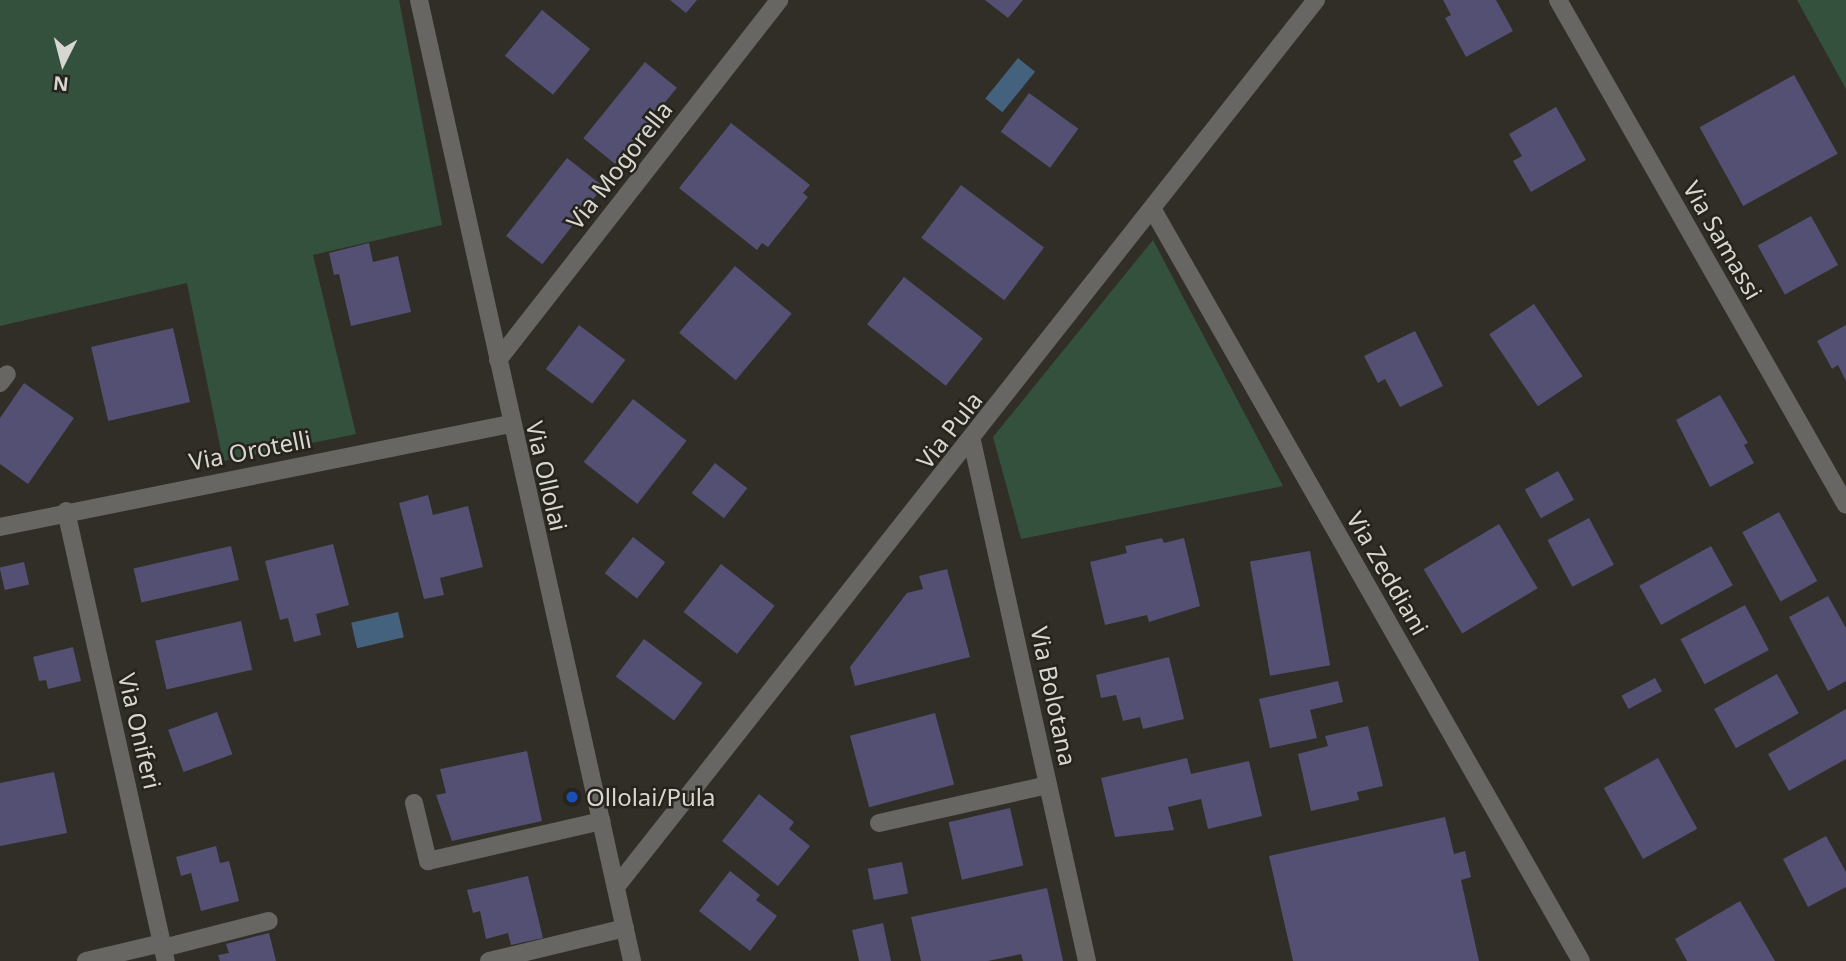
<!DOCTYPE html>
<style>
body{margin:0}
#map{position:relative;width:1846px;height:961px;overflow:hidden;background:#302e26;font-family:"Noto Sans",sans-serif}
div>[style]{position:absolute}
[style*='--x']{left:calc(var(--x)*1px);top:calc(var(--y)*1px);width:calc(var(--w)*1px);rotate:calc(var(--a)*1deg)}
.green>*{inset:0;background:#34513e}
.water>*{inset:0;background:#44627e;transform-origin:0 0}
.building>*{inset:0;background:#535073;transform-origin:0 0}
.minor>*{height:18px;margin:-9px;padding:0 9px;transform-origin:9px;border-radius:9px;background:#686663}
.dots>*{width:19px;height:19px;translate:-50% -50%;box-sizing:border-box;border:4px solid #26241d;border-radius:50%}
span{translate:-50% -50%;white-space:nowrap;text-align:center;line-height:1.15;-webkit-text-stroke:5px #26241d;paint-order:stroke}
.street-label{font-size:24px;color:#d7d6d1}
.poi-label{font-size:24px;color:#d7d6d1}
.left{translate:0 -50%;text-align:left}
.north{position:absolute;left:28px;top:28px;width:70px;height:70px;-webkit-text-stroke:5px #26241d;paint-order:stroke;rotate:186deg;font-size:19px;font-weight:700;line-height:28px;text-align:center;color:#d7d6d1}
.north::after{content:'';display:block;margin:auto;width:24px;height:32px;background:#d7d6d1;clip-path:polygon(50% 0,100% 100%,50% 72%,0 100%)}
</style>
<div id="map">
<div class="green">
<i style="clip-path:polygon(0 0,399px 0,442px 225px,313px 255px,356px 434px,223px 461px,187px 283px,0 326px)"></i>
<i style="clip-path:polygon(1797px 0,1846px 0,1846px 89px)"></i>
<i style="clip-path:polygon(1153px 240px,1283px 486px,1021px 539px,993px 437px)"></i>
</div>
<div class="water">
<i style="left:1018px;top:58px;width:22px;height:52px;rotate:39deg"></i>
<i style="left:398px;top:612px;width:26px;height:48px;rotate:77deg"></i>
</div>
<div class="building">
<i style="clip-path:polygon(670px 0,697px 0,686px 13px)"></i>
<i style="clip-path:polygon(985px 0,1023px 0,1008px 18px)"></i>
<i style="clip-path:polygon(1443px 0,1496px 0,1513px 31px,1466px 57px,1445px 18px,1451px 15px)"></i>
<i style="left:542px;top:10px;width:62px;height:59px;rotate:39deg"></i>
<i style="left:645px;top:62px;width:41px;height:98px;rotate:39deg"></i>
<i style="left:1794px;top:75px;width:90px;height:108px;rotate:61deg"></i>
<i style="left:1029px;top:93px;width:61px;height:48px;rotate:36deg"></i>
<i style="clip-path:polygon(1556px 107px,1586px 160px,1531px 192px,1513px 161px,1522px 156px,1509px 134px)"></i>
<i style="clip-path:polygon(731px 123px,810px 185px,803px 193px,808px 197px,768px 247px,762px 243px,757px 250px,679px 188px)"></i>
<i style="left:567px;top:158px;width:46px;height:99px;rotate:38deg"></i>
<i style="left:961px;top:185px;width:104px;height:66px;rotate:37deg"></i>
<i style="left:1811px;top:216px;width:56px;height:61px;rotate:61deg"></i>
<i style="clip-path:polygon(369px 243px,373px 262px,398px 256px,411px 312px,351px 326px,339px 274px,334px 275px,329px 253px)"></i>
<i style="left:735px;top:266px;width:74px;height:87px;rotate:40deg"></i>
<i style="left:904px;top:277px;width:100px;height:60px;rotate:38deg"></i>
<i style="left:1534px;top:304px;width:87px;height:54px;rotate:56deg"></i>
<i style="left:579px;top:325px;width:58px;height:55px;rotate:37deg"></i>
<i style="clip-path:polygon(1846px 325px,1846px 381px,1838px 365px,1832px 369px,1817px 341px)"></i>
<i style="left:173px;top:328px;width:76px;height:84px;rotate:77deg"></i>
<i style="clip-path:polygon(1415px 331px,1443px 386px,1400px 407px,1385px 379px,1378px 383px,1364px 356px)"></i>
<i style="clip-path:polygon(24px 383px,74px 418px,28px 484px,0 464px,0 418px)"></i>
<i style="clip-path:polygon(1720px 395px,1748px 443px,1744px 445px,1754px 463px,1710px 487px,1676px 420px)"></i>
<i style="left:633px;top:399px;width:68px;height:80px;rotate:38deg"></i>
<i style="left:715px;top:463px;width:41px;height:38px;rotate:38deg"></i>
<i style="left:1558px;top:471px;width:33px;height:38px;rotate:61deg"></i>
<i style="clip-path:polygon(428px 495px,433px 515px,468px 506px,483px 567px,440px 578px,444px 595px,424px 599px,399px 503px)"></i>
<i style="left:1779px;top:512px;width:79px;height:42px;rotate:61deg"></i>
<i style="left:1589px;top:518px;width:53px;height:47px;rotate:62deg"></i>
<i style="left:1499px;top:524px;width:75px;height:88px;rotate:59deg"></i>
<i style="left:633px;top:537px;width:41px;height:46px;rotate:38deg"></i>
<i style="clip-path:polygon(1162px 538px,1164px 543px,1184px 538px,1200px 606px,1149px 622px,1147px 615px,1105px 625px,1090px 562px,1127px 553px,1125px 546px)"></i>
<i style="clip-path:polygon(333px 544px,349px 605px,316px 614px,321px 635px,294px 642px,288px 618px,280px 620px,265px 561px)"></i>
<i style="left:231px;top:546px;width:35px;height:100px;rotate:77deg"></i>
<i style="left:1711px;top:546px;width:45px;height:82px;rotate:61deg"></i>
<i style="left:1310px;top:551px;width:116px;height:61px;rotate:80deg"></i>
<i style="left:24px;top:562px;width:23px;height:25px;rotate:77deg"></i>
<i style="left:721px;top:564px;width:68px;height:61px;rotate:38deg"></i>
<i style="clip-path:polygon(947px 569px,970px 657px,855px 686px,850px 667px,907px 593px,923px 589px,919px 576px)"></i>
<i style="clip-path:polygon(1828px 596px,1846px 628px,1846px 681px,1828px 691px,1789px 617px)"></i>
<i style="left:1745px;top:605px;width:51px;height:73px;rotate:62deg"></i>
<i style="left:241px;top:621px;width:50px;height:88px;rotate:77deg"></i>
<i style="left:644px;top:639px;width:73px;height:47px;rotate:37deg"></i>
<i style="clip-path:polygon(73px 647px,81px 681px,48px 689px,46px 680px,39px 681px,33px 657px)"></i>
<i style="clip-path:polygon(1169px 657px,1184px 719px,1143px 729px,1140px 717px,1123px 721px,1116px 695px,1101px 698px,1096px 675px)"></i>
<i style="left:1777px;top:674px;width:45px;height:72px;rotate:61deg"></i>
<i style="left:1655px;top:678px;width:15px;height:38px;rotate:62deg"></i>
<i style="clip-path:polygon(1338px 681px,1343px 702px,1310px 710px,1317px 738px,1270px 748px,1259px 699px)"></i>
<i style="clip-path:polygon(1846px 709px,1846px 759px,1789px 791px,1768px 754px)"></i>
<i style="left:217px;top:712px;width:45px;height:52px;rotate:70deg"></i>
<i style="left:935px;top:713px;width:74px;height:88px;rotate:75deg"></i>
<i style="clip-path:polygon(1368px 726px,1383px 786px,1357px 792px,1359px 800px,1311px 811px,1298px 754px,1328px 746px,1325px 736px)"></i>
<i style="clip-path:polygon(527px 751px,542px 821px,452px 841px,436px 795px,446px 793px,440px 769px)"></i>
<i style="clip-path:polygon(1187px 758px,1191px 774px,1249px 761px,1262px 816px,1208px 829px,1201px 799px,1168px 807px,1174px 830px,1115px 837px,1101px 778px)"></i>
<i style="left:1658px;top:758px;width:81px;height:62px;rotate:61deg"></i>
<i style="clip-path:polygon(54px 772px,67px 833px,0 846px,0 783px)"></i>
<i style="clip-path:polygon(759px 794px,794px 822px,789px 829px,810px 846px,778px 886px,722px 841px)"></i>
<i style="left:1010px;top:808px;width:59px;height:63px;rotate:77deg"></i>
<i style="clip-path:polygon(1445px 817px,1454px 854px,1465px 851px,1471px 877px,1461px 880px,1479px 961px,1293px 961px,1269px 856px)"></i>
<i style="clip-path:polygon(1826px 836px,1846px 872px,1846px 887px,1808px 907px,1783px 859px)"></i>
<i style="clip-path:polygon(216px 846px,220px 863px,229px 861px,239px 901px,201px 911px,191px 873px,181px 876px,176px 857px)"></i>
<i style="left:902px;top:862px;width:32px;height:35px;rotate:79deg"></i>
<i style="clip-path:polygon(730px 871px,760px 895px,756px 900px,777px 916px,750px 951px,699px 911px)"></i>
<i style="clip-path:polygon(528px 876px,543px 938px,511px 945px,508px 933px,486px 939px,480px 911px,473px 913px,467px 890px)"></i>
<i style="clip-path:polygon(1047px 888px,1063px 961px,1023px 961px,1021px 954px,988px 961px,921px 961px,911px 917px)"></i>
<i style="clip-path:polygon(1740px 901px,1775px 961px,1687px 961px,1675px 939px)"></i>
<i style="clip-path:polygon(883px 923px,891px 961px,859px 961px,852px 930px)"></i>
<i style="clip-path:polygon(269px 933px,276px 961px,220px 961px,218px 955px,229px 953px,226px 944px)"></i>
</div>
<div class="minor">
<i style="--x:419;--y:0;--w:984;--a:77.5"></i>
<i style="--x:1558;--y:0;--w:581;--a:60.3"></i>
<i style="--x:1153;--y:210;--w:864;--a:60.32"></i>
<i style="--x:498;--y:360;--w:457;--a:-52"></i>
<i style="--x:0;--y:383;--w:11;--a:-52"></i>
<i style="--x:972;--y:441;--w:533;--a:77.53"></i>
<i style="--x:66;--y:511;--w:461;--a:77.5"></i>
<i style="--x:0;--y:527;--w:520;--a:-11.42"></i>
<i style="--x:414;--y:803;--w:60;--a:76.4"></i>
<i style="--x:428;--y:861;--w:178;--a:-13"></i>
<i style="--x:879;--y:823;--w:173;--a:-12.7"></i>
<i style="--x:616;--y:887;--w:1130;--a:-51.72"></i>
<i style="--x:163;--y:948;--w:109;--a:-14.3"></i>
<i style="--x:86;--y:961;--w:78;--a:-13.3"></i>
<i style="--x:489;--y:961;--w:140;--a:-13.6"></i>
</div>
<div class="dots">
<i style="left:572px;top:797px;background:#1a4fb4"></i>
</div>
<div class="street-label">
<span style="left:619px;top:165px;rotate:-52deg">Via Mogorella</span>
<span style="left:1723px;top:240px;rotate:60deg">Via Samassi</span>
<span style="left:949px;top:430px;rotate:-52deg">Via Pula</span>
<span style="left:250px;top:450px;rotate:-11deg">Via Orotelli</span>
<span style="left:547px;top:476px;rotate:77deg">Via Ollolai</span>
<span style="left:1388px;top:573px;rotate:60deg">Via Zeddiani</span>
<span style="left:1054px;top:696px;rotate:78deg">Via Bolotana</span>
<span style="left:140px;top:731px;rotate:77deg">Via Oniferi</span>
</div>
<div class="poi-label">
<span class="left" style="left:586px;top:797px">Ollolai/Pula</span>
</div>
<div class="north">N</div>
</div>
